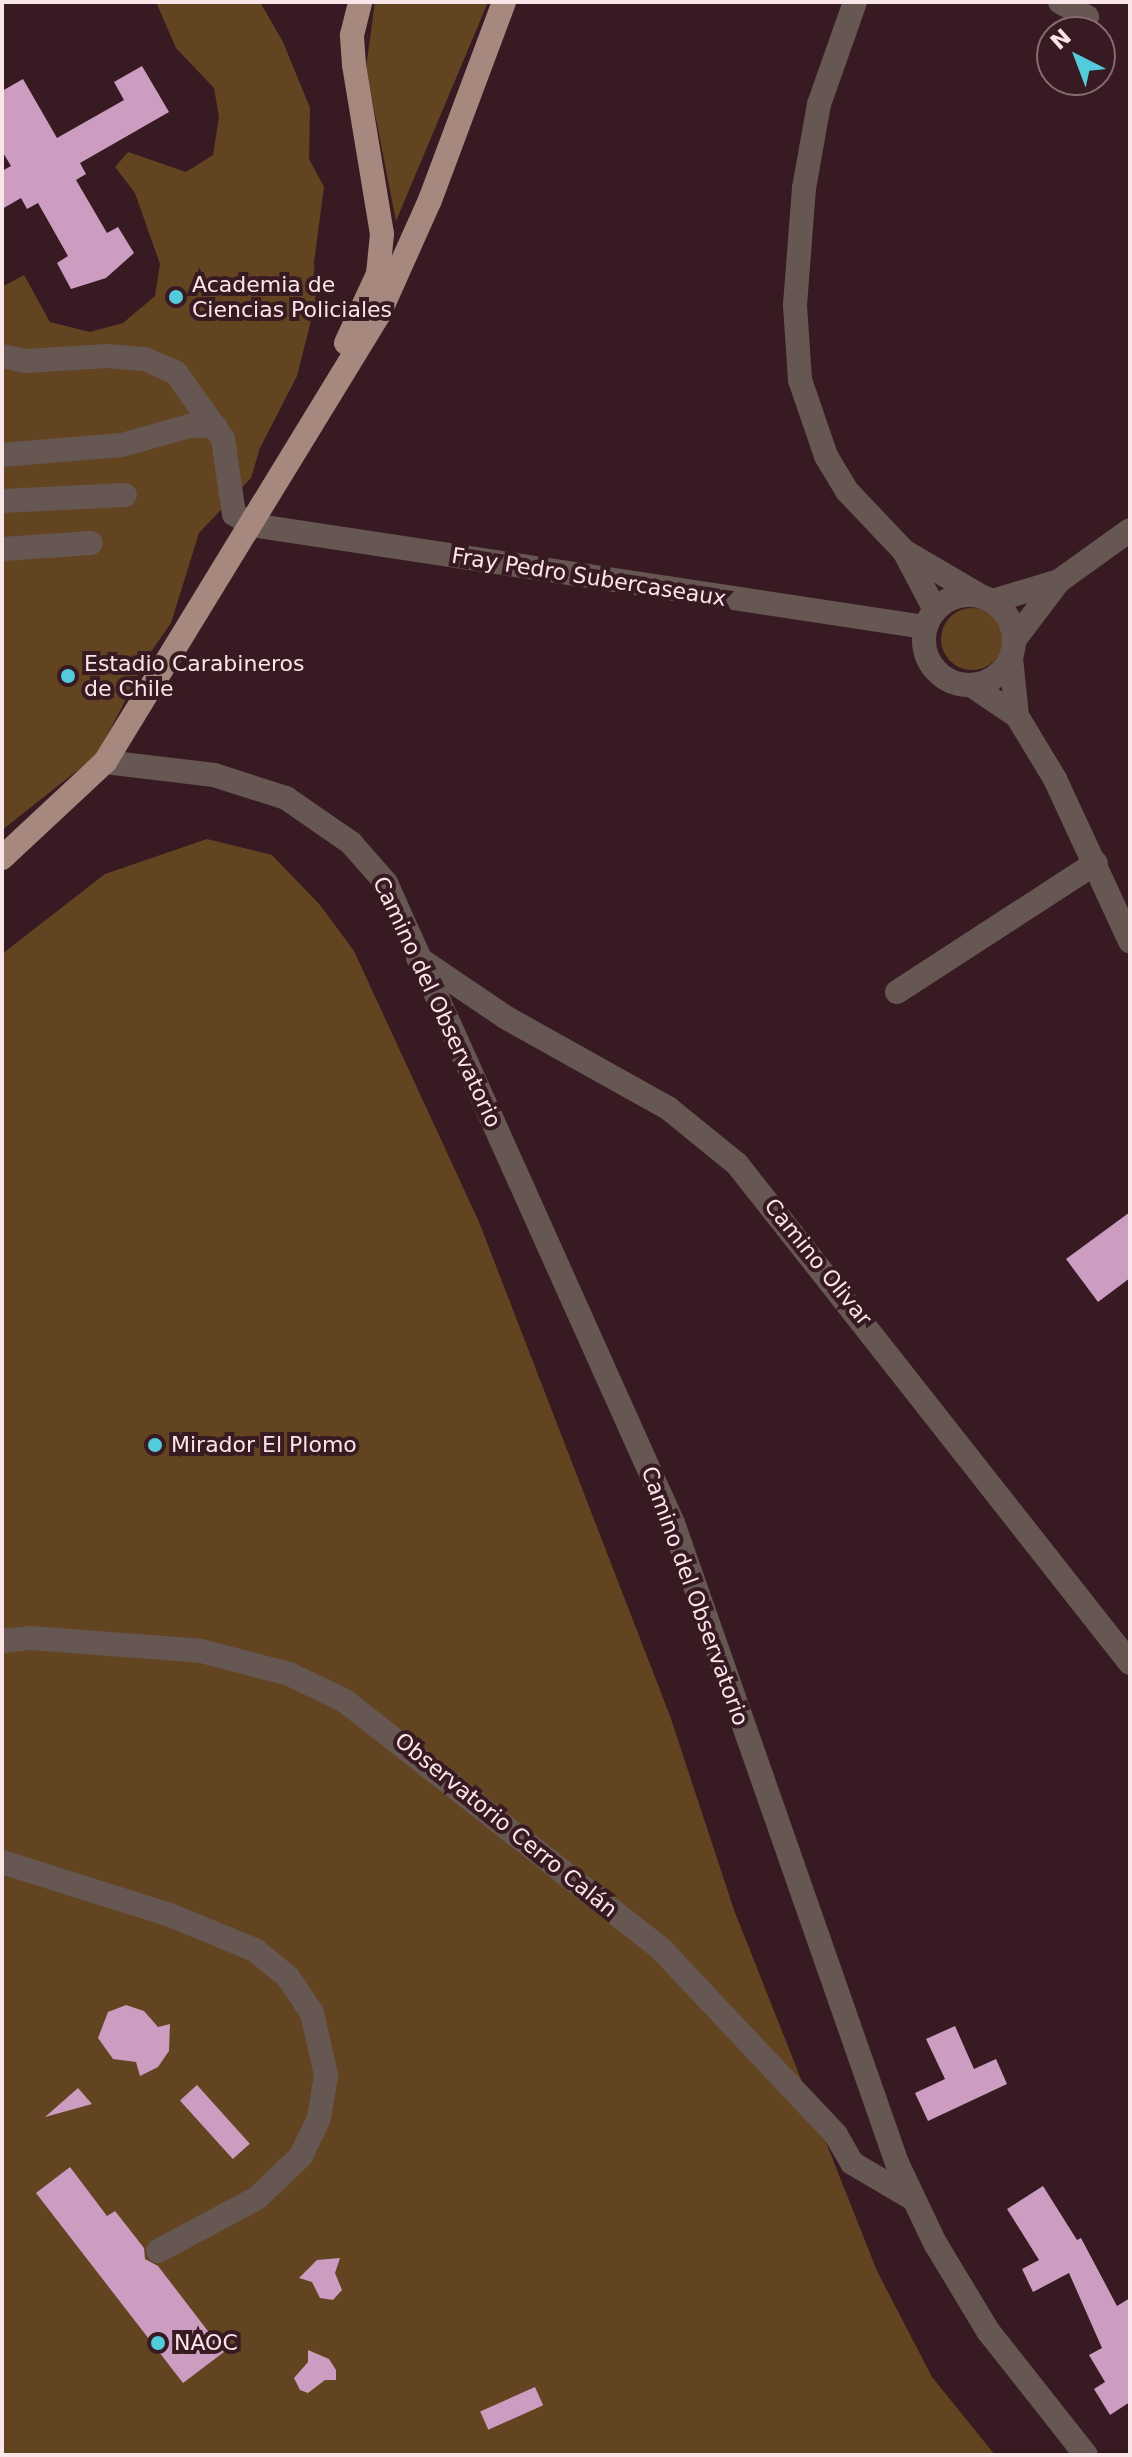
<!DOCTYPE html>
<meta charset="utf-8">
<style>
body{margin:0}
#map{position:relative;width:1132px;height:2457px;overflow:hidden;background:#381b22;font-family:"DejaVu Sans",sans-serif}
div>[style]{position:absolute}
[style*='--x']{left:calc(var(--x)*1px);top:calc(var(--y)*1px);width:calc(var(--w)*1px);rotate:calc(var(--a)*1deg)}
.green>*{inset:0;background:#624421}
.round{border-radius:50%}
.building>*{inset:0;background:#cc9dc1;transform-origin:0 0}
.minor>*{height:24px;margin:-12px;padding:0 12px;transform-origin:12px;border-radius:12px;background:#665753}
.minor>.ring{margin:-12px;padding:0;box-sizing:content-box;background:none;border:24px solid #665753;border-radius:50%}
.major>*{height:24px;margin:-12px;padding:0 12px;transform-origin:12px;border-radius:12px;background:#a6887f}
.dots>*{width:22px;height:22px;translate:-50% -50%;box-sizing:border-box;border:4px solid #381b22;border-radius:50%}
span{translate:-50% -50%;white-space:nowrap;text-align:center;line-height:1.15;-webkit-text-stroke:8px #381b22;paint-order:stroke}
.poi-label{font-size:22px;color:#fae6e9}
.left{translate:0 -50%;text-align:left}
.street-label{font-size:22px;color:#fae6e9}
.frame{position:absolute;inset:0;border:4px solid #fae6e9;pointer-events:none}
.north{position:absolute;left:1036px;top:16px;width:80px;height:80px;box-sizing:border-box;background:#381b22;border:2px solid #866c72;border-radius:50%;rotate:318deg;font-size:22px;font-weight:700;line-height:32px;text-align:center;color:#fae6e9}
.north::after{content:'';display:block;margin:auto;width:28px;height:36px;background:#53cbda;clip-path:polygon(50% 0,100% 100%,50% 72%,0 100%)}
</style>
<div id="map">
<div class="green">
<i style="clip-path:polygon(156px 2px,260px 2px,283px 42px,310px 108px,309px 159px,324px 187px,314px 262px,316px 301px,297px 376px,260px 448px,251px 478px,199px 533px,171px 623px,150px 653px,97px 755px,2px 830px,2px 287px,24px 275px,50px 322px,90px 332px,123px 323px,155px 296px,160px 264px,135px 193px,115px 167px,128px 152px,186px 172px,213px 155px,219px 117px,214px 88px,176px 48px)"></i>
<i style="clip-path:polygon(375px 2px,488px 2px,396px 221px,366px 68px)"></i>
<i class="round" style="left:941px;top:608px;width:62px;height:62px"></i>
<i style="clip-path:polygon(207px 839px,272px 855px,320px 905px,354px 951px,479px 1222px,670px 1716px,734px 1910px,877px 2271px,932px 2377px,995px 2455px,2px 2455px,2px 954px,105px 874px)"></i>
</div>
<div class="building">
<i style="clip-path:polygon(142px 66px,169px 112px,80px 163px,86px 174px,76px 180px,107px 233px,118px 227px,134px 253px,106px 278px,71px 289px,57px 263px,68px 256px,38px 203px,27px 209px,21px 198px,2px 209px,2px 171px,11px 166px,2px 151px,2px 91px,23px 79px,57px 138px,124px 100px,114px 82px)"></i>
<i style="clip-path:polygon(1130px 1212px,1130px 1278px,1098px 1302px,1066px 1259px)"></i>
<i style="clip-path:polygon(126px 2005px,144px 2011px,158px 2027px,170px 2024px,169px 2051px,158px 2067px,140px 2076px,136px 2062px,113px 2059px,98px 2038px,108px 2012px)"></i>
<i style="clip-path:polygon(955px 2026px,974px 2069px,996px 2059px,1007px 2084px,928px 2121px,915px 2093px,945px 2079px,926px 2039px)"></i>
<i style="left:197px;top:2085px;width:79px;height:23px;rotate:48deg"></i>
<i style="clip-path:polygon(78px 2088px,92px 2104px,45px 2117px)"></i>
<i style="clip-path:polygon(70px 2167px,107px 2216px,115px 2211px,144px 2248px,145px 2259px,158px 2266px,224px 2352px,183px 2383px,36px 2193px)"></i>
<i style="clip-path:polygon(1043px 2186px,1077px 2240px,1081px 2238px,1117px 2306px,1130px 2298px,1130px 2402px,1110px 2415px,1094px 2389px,1105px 2382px,1089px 2355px,1102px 2348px,1069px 2273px,1033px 2292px,1022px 2269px,1039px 2260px,1007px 2209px)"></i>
<i style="clip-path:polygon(340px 2258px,335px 2273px,342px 2290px,333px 2300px,320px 2298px,312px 2282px,299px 2278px,317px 2260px)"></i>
<i style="clip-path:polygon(308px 2350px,329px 2359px,336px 2370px,336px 2380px,325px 2380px,308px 2393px,300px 2390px,294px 2378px,308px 2362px)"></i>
<i style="left:535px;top:2387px;width:20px;height:60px;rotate:66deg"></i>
</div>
<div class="minor">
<i style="--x:855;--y:2;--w:108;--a:109.4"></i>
<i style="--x:819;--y:104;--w:85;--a:100.1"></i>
<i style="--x:804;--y:188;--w:118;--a:94.4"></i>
<i style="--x:795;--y:306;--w:74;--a:86.1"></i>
<i style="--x:800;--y:380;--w:80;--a:71.1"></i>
<i style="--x:826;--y:456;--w:41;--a:59"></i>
<i style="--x:847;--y:491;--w:83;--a:46.5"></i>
<i style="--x:904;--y:551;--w:87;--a:30.4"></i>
<i style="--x:1060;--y:2;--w:31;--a:29"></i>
<i style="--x:2;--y:356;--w:25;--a:12"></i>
<i style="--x:26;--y:361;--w:81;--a:-3.5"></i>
<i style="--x:107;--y:356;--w:38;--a:5"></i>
<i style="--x:145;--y:359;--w:34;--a:24"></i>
<i style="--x:176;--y:373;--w:81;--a:54.5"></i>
<i style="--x:223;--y:439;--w:76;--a:81.7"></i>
<i style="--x:234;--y:514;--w:21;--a:31"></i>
<i style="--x:252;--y:525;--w:681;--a:8.62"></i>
<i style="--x:2;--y:455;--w:120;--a:-4.8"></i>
<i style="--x:122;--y:445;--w:70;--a:-15.8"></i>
<i style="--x:189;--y:426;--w:26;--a:0"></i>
<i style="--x:2;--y:501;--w:123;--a:-2.8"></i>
<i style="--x:2;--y:549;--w:89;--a:-3.9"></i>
<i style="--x:905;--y:553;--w:64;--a:62.2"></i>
<i class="ring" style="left:924px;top:595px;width:66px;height:66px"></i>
<i style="--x:993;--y:601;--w:69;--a:-16.9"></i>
<i style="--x:1015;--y:639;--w:73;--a:-52.8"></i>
<i style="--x:1059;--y:581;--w:87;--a:-35.7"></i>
<i style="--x:1011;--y:658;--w:58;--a:84.1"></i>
<i style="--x:971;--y:685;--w:55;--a:34"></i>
<i style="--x:1017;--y:716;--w:74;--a:58.9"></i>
<i style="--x:1055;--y:779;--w:179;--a:65.2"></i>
<i style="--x:105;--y:762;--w:110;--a:6.8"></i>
<i style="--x:214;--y:775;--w:76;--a:17.7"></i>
<i style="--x:286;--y:798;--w:79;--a:34.7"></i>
<i style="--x:351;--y:843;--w:53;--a:48.8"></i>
<i style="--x:386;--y:883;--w:701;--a:65.85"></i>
<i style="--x:673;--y:1523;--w:678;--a:70.71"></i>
<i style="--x:897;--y:2163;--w:89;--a:64.6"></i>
<i style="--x:935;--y:2243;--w:103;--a:58.9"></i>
<i style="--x:988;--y:2331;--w:158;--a:51.7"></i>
<i style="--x:418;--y:958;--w:105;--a:34.1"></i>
<i style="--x:505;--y:1017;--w:187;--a:29.2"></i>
<i style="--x:668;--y:1108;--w:89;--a:39.1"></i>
<i style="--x:737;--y:1164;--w:635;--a:51.78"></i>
<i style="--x:897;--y:992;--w:237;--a:-33"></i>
<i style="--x:2;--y:1641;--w:28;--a:-6"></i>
<i style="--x:30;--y:1638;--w:171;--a:4.3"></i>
<i style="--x:201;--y:1651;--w:91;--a:14.6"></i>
<i style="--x:289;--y:1674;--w:62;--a:25.7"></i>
<i style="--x:345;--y:1701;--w:402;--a:38.1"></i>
<i style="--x:661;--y:1949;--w:255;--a:46.7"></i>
<i style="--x:836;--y:2135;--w:32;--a:60"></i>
<i style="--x:852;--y:2163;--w:71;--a:30.5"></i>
<i style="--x:2;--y:1862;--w:176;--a:17.5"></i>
<i style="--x:170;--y:1915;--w:92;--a:22.4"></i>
<i style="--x:255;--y:1950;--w:43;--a:39.3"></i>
<i style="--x:288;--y:1977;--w:43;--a:56.3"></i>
<i style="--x:312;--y:2013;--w:64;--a:77.3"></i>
<i style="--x:326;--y:2075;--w:44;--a:99.2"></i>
<i style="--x:319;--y:2118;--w:42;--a:115.3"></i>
<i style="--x:301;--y:2156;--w:61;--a:136.3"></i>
<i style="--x:257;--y:2198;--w:112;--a:151.8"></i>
</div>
<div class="major">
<i style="--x:346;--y:343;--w:76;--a:-65.1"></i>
<i style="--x:378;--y:274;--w:40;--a:-84.3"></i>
<i style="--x:382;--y:234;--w:171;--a:-99.4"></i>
<i style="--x:354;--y:65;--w:30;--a:-94"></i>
<i style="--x:352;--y:35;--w:34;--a:-76"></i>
<i style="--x:2;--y:858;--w:141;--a:-43"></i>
<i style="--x:105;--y:762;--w:525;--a:-58.55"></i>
<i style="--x:379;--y:314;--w:125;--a:-65.9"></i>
<i style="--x:430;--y:200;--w:211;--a:-69.5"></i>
</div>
<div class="dots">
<i style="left:176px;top:297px;background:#53cbda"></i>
<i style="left:68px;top:676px;background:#53cbda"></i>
<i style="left:155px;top:1445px;background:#53cbda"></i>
<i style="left:158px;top:2343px;background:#53cbda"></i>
</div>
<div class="poi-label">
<span class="left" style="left:192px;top:297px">Academia de<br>Ciencias Policiales</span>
<span class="left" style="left:84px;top:676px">Estadio Carabineros<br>de Chile</span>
<span class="left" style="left:171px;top:1445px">Mirador El Plomo</span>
<span class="left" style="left:174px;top:2343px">NAOC</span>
</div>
<div class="street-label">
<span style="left:589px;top:577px;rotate:9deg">Fray Pedro Subercaseaux</span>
<span style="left:437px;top:1002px;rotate:65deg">Camino del Observatorio</span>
<span style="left:818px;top:1262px;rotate:51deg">Camino Olivar</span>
<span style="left:695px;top:1596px;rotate:70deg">Camino del Observatorio</span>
<span style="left:506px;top:1825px;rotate:39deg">Observatorio Cerro Calán</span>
</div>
<div class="frame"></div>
<div class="north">N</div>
</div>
